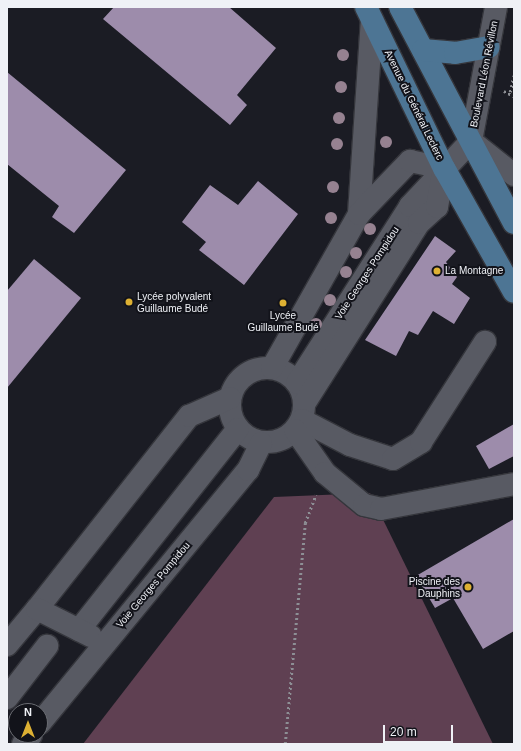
<!DOCTYPE html>
<meta charset="utf-8">
<style>
body{margin:0}
#map{position:relative;width:521px;height:751px;overflow:hidden;background:#1b1c24;font-family:Arial,sans-serif}
div>[style]{position:absolute}
[style*='--x']{left:calc(var(--x)*1px);top:calc(var(--y)*1px);width:calc(var(--w)*1px);rotate:calc(var(--a)*1deg)}
.forest>*{inset:0;background:#5f4052}
.building>*{inset:0;background:#9d8cab}
.path>*{height:2.5px;margin-top:-1.25px;transform-origin:0;background:repeating-linear-gradient(90deg,#8d8f95 0 2px,transparent 0 5px)}
.roads{filter:drop-shadow(1px 0 #35363c) drop-shadow(-1px 0 #35363c) drop-shadow(0 1px #35363c) drop-shadow(0 -1px #35363c)}
.minor>*{height:22px;margin:-11px;padding:0 11px;transform-origin:11px;border-radius:11px;background:#585a63}
.minor>.ring{margin:-11px;padding:0;box-sizing:content-box;background:none;border:22px solid #585a63;border-radius:50%}
.major>*{height:22px;margin:-11px;padding:0 11px;transform-origin:11px;border-radius:11px;background:#4d7594}
.trees>*{width:12px;height:12px;margin:-6px;border-radius:50%;background:#968291}
.dots>*{width:11px;height:11px;translate:-50% -50%;box-sizing:border-box;border:2px solid #12131a;border-radius:50%}
span{translate:-50% -50%;white-space:nowrap;text-align:center;line-height:1.15;-webkit-text-stroke:4px #12131a;paint-order:stroke}
.street-label{font-size:10px;color:#eff1f6}
.poi-label{font-size:10px;color:#eff1f6}
.left{translate:0 -50%;text-align:left}
.right{translate:-100% -50%;text-align:right}
.frame{position:absolute;inset:0;border:8px solid #eff1f6;pointer-events:none}
.north{position:absolute;left:8px;top:703px;width:40px;height:40px;box-sizing:border-box;background:#12131a;border:1px solid #6a6c72;border-radius:50%;rotate:0deg;font-size:11px;font-weight:700;line-height:16px;text-align:center;color:#eff1f6}
.north::after{content:'';display:block;margin:auto;width:14px;height:18px;background:#deb133;clip-path:polygon(50% 0,100% 100%,50% 72%,0 100%)}
.scale{position:absolute;left:383px;top:725px;width:70px;height:18px;box-sizing:border-box;border:2px solid #eff1f6;border-top:0;padding-left:5px;font-size:12px;line-height:14px;white-space:nowrap;color:#eff1f6;-webkit-text-stroke:3px #12131a;paint-order:stroke}
</style>
<div id="map">
<div class="forest">
<i style="clip-path:polygon(370px 493px,493px 744px,83px 744px,274px 497px)"></i>
</div>
<div class="building">
<i style="clip-path:polygon(114px 7px,229px 7px,276px 48px,237px 95px,247px 105px,230px 125px,103px 19px)"></i>
<i style="clip-path:polygon(7px 72px,126px 170px,74px 233px,52px 217px,59px 206px,7px 164px)"></i>
<i style="clip-path:polygon(258px 181px,298px 214px,244px 285px,199px 250px,206px 242px,182px 222px,210px 185px,238px 205px)"></i>
<i style="clip-path:polygon(435px 236px,456px 251px,446px 262px,457px 277px,452px 284px,470px 298px,454px 324px,433px 311px,418px 335px,409px 331px,396px 356px,365px 340px)"></i>
<i style="clip-path:polygon(34px 259px,81px 298px,7px 388px,7px 291px)"></i>
<i style="clip-path:polygon(514px 424px,514px 456px,489px 469px,476px 446px)"></i>
<i style="clip-path:polygon(514px 519px,514px 631px,483px 649px,453px 598px,435px 608px,416px 576px)"></i>
</div>
<div class="path">
<i style="--x:504;--y:91;--w:11;--a:27"></i>
<i style="--x:510;--y:92;--w:17;--a:-77"></i>
<i style="--x:285;--y:744;--w:222;--a:-84.8"></i>
<i style="--x:305;--y:523;--w:30;--a:-69"></i>
</div>
<div class="roads">
<div class="minor">
<i style="--x:471;--y:141;--w:136;--a:-79.4"></i>
<i style="--x:471;--y:141;--w:55;--a:38.3"></i>
<i style="--x:359;--y:214;--w:194;--a:-86.2"></i>
<i class="ring" style="left:230px;top:368px;width:52px;height:52px"></i>
<i style="--x:272;--y:368;--w:177;--a:-60.5"></i>
<i style="--x:359;--y:214;--w:74;--a:-46.1"></i>
<i style="--x:410;--y:161;--w:35;--a:12"></i>
<i style="--x:297;--y:383;--w:210;--a:-57.4"></i>
<i style="--x:410;--y:206;--w:89;--a:-46.8"></i>
<i style="--x:304;--y:404;--w:214;--a:-57.6"></i>
<i style="--x:419;--y:223;--w:24;--a:-42"></i>
<i style="--x:437;--y:207;--w:40;--a:-80"></i>
<i style="--x:302;--y:420;--w:54;--a:27.5"></i>
<i style="--x:350;--y:445;--w:45;--a:18"></i>
<i style="--x:393;--y:459;--w:33;--a:-31"></i>
<i style="--x:421;--y:442;--w:119;--a:-57.4"></i>
<i style="--x:295;--y:430;--w:52;--a:55.1"></i>
<i style="--x:325;--y:473;--w:50;--a:39.4"></i>
<i style="--x:364;--y:505;--w:17;--a:13"></i>
<i style="--x:381;--y:509;--w:135;--a:-10.6"></i>
<i style="--x:37;--y:609;--w:246;--a:-51.8"></i>
<i style="--x:189;--y:416;--w:45;--a:-23.7"></i>
<i style="--x:79;--y:630;--w:256;--a:-51.7"></i>
<i style="--x:7;--y:645;--w:47;--a:-50.2"></i>
<i style="--x:37;--y:609;--w:60;--a:26.6"></i>
<i style="--x:7;--y:698;--w:66;--a:-52.4"></i>
<i style="--x:40;--y:723;--w:328;--a:-50.6"></i>
<i style="--x:248;--y:470;--w:30;--a:-64"></i>
<i style="--x:23;--y:744;--w:12;--a:-48"></i>
</div>
<div class="major">
<i style="--x:366;--y:7;--w:179;--a:64.2"></i>
<i style="--x:444;--y:168;--w:142;--a:60.6"></i>
<i style="--x:400;--y:7;--w:244;--a:62.2"></i>
<i style="--x:423;--y:50;--w:32;--a:5"></i>
<i style="--x:455;--y:53;--w:34;--a:-10"></i>
</div>
</div>
<div class="trees">
<i style="left:343px;top:55px"></i>
<i style="left:341px;top:87px"></i>
<i style="left:339px;top:118px"></i>
<i style="left:386px;top:142px"></i>
<i style="left:337px;top:144px"></i>
<i style="left:333px;top:187px"></i>
<i style="left:331px;top:218px"></i>
<i style="left:370px;top:229px"></i>
<i style="left:356px;top:253px"></i>
<i style="left:346px;top:272px"></i>
<i style="left:330px;top:300px"></i>
<i style="left:316px;top:324px"></i>
</div>
<div class="dots">
<i style="left:437px;top:271px;background:#deb133"></i>
<i style="left:129px;top:302px;background:#deb133"></i>
<i style="left:283px;top:303px;background:#deb133"></i>
<i style="left:468px;top:587px;background:#deb133"></i>
</div>
<div class="street-label">
<span style="left:484px;top:74px;rotate:-79deg">Boulevard Léon Révillon</span>
<span style="left:414px;top:105px;rotate:64deg">Avenue du Général Leclerc</span>
<span style="left:367px;top:273px;rotate:-57deg">Voie Georges Pompidou</span>
<span style="left:153px;top:585px;rotate:-50deg">Voie Georges Pompidou</span>
</div>
<div class="poi-label">
<span class="left" style="left:445px;top:271px">La Montagne</span>
<span class="left" style="left:137px;top:302px">Lycée polyvalent<br>Guillaume Budé</span>
<span style="left:283px;top:321px">Lycée<br>Guillaume Budé</span>
<span class="right" style="left:460px;top:587px">Piscine des<br>Dauphins</span>
</div>
<div class="frame"></div>
<div class="north">N</div>
<div class="scale">20 m</div>
</div>
